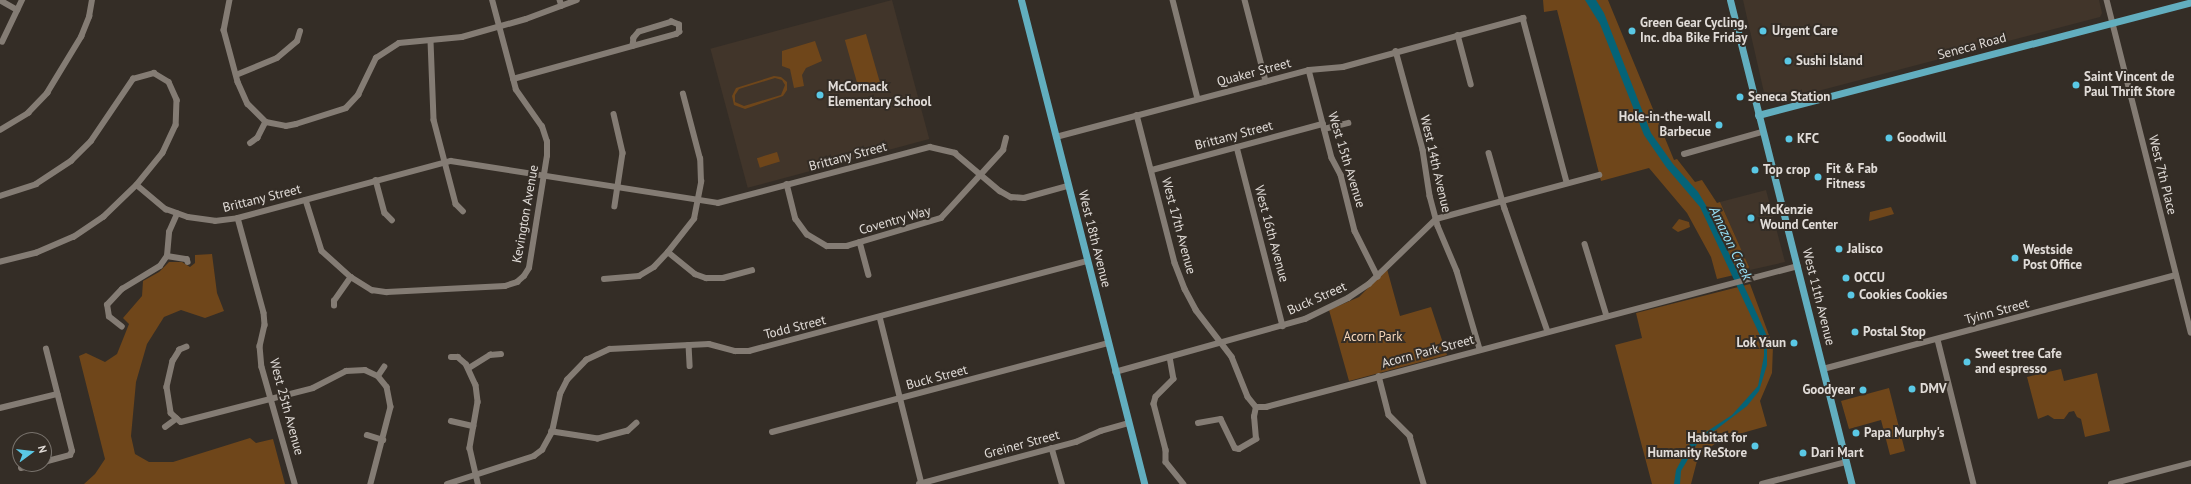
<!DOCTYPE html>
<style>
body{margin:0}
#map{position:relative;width:2191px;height:484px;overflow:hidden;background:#342d26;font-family:"PT Sans",sans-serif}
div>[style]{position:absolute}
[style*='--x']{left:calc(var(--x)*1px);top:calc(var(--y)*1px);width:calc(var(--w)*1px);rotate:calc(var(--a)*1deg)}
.built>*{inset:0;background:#41352a;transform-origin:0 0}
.green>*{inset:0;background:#6f461a;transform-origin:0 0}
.water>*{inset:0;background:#056377}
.minor>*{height:5.5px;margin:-2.75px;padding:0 2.75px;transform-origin:2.75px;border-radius:2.75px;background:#847c74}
.major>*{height:7px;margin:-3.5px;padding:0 3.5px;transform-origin:3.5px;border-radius:3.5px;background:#62aebf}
.dots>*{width:11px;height:11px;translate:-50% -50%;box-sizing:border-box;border:2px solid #342d26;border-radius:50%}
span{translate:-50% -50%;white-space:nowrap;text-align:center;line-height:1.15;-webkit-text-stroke:4px #342d26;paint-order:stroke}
.poi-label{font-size:13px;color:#e1dcd8;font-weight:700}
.left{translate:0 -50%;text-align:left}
.right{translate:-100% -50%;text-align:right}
.street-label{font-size:13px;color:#e1dcd8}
.park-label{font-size:13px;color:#f7d7ba}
.water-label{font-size:14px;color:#97e1f7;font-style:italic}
.north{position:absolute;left:12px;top:432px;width:40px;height:40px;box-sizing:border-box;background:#342d26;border:1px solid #79736d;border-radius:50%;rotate:75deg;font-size:11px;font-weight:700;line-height:16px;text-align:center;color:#e1dcd8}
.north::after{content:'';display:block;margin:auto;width:14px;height:18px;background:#5ac8e5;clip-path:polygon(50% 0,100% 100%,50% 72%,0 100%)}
</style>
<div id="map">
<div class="built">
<i style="left:892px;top:0;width:144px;height:188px;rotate:75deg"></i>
<i style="clip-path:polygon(1743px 0,2099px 0,2102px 13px,2100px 17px,1772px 103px,1765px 97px)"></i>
<i style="clip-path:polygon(1766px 190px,1785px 262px,1750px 270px,1720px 202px)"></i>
</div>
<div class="green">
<i style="clip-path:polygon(1543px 0,1608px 0,1674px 160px,1677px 159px,1695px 182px,1702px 180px,1717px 203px,1720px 202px,1749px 267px,1747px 272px,1717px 279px,1711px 257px,1687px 213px,1649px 168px,1601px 181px,1557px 10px,1544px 12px)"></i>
<i style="left:866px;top:34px;width:50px;height:22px;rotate:74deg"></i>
<i style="clip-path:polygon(815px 41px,822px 61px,806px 68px,802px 75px,804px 86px,794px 88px,790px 69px,782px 66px,782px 51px)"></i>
<i style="clip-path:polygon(evenodd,774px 76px,781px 77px,787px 82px,787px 90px,783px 96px,745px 109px,734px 105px,732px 96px,736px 88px,774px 76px,775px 78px,782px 80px,785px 85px,781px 95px,744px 106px,735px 102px,735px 95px,739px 89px,775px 78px)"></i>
<i style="left:777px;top:152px;width:10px;height:21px;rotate:73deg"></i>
<i style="clip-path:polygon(1891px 207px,1894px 214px,1869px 221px,1870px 212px)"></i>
<i style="clip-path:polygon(1679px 219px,1689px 222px,1690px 227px,1678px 232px,1672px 228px)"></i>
<i style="clip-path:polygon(212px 254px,217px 293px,224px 311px,205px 318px,181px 310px,164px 317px,147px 344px,136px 382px,131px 436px,135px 454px,149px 462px,173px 462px,250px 438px,256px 443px,273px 439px,285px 484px,84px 484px,95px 474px,105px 459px,79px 356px,86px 353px,105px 362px,117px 354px,129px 324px,123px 318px,142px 296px,143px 281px,159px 272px,169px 262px,182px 262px,190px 267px,195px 263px,195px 255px)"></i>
<i style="clip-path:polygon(1387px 269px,1400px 316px,1431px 307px,1447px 355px,1349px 381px,1329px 310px,1359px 297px)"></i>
<i style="clip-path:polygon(1750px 284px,1773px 346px,1772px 373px,1760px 401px,1767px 426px,1721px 439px,1703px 453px,1697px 461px,1691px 484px,1652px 484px,1615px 345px,1642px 338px,1636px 313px)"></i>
<i style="clip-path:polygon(2061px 369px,2064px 381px,2097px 373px,2110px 431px,2085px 437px,2081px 419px,2077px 417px,2074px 411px,2069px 412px,2064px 419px,2054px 419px,2048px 415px,2038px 419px,2027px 377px)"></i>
<i style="clip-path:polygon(1889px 388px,1905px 451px,1890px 455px,1881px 420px,1849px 429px,1841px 401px)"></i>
</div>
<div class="water">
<i style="clip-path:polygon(1585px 0,1596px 0,1604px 13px,1651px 133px,1673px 164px,1698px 192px,1710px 212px,1767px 336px,1767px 365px,1759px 391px,1747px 406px,1697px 444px,1681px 471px,1680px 484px,1674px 484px,1676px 470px,1691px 442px,1732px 415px,1758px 386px,1764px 356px,1764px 344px,1700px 207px,1666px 167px,1644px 135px,1600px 24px)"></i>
</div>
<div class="minor">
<i style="--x:0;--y:0;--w:20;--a:30"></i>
<i style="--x:230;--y:0;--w:31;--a:101"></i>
<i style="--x:224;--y:30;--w:54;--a:74.9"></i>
<i style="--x:238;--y:82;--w:24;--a:66"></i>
<i style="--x:248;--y:104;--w:25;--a:45"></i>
<i style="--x:266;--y:122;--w:18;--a:117"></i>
<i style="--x:258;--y:138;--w:9;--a:144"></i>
<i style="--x:560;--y:0;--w:6;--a:72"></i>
<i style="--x:1173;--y:0;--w:102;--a:75.8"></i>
<i style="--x:1245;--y:0;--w:84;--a:75.5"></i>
<i style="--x:2107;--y:0;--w:343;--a:75.8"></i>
<i style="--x:1458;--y:35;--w:51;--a:75.1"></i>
<i style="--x:431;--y:41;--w:79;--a:87.8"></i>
<i style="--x:434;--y:120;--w:87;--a:75.3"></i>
<i style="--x:456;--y:204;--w:10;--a:45"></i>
<i style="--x:2;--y:42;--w:47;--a:-64.5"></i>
<i style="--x:1396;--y:51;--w:103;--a:74.7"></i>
<i style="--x:1423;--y:150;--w:47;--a:81.3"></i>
<i style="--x:1430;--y:196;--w:31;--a:75"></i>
<i style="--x:1438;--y:226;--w:49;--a:67.1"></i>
<i style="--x:1457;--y:271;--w:81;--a:73.6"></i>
<i style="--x:1309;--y:70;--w:91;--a:75.4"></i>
<i style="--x:1332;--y:158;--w:19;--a:62"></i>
<i style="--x:1341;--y:175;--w:58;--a:76"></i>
<i style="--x:1355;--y:231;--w:51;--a:63.4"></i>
<i style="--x:236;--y:75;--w:44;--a:-22.5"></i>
<i style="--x:277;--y:58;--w:26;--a:-40"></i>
<i style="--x:297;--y:41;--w:10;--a:-73"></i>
<i style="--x:513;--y:79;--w:169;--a:-15.4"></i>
<i style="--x:676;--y:34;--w:4;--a:-34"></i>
<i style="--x:679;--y:32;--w:7;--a:-90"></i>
<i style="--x:679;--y:25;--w:8;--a:-157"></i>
<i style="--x:672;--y:22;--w:34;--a:163"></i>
<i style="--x:639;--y:32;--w:8;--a:130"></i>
<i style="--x:634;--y:38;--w:8;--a:97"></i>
<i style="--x:614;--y:114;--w:40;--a:77"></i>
<i style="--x:623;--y:153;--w:54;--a:98.6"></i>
<i style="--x:1137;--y:115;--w:153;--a:75.6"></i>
<i style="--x:1175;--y:263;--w:28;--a:69"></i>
<i style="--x:1185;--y:289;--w:24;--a:62"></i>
<i style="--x:1196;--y:310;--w:59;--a:52.5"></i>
<i style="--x:1232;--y:357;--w:43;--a:68.2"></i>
<i style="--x:1248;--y:397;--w:13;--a:51"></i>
<i style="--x:266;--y:122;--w:20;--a:11"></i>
<i style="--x:286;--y:126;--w:10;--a:-11"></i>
<i style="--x:296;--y:124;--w:52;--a:-17.7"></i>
<i style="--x:346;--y:108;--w:18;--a:-47"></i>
<i style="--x:358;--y:95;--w:41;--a:-64.1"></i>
<i style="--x:376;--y:58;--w:27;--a:-33"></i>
<i style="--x:399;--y:43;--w:63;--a:-5.4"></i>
<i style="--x:462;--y:37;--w:66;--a:-15.7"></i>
<i style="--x:526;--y:19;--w:54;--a:-20.4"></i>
<i style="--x:1324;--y:129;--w:25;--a:-14"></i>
<i style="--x:0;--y:130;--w:33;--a:-31"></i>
<i style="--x:28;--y:113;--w:28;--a:-46"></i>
<i style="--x:47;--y:93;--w:66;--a:-58.7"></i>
<i style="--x:81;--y:37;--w:22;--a:-68"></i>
<i style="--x:89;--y:17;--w:17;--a:-80"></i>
<i style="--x:1056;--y:137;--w:262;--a:-14.8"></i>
<i style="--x:1309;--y:70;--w:34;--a:-5"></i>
<i style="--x:1343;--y:67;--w:187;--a:-15.2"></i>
<i style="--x:1523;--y:18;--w:170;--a:75"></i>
<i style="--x:1237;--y:147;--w:185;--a:75.6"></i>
<i style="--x:1489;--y:153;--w:58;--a:74.1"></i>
<i style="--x:1505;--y:209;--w:130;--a:70.7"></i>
<i style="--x:1684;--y:154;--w:81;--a:-15.8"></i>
<i style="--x:1152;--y:170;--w:177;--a:-15.1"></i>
<i style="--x:376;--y:180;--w:34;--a:75"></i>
<i style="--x:385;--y:213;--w:10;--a:45"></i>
<i style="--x:787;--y:184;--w:36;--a:76"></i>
<i style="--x:796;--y:219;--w:19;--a:54"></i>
<i style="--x:807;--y:234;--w:23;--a:31"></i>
<i style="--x:827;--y:246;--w:20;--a:0"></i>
<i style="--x:847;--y:246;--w:98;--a:-16.6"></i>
<i style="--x:941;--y:218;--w:92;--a:-47.6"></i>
<i style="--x:1003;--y:150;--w:12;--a:-76"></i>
<i style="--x:137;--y:185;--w:38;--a:40"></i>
<i style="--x:166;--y:209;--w:23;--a:20"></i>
<i style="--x:188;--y:217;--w:27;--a:8"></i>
<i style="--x:215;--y:221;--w:23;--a:-7"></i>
<i style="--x:238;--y:218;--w:220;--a:-15"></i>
<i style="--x:451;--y:161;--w:270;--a:8.9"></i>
<i style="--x:718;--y:203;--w:219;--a:-14.8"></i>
<i style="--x:930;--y:147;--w:26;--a:13"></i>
<i style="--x:955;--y:153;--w:59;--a:40.2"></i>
<i style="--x:1000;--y:191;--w:13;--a:29"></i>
<i style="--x:1011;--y:197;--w:13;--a:4"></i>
<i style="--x:1024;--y:198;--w:46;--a:-15.3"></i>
<i style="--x:0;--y:196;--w:38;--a:-18"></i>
<i style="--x:36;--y:184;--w:42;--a:-33.3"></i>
<i style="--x:71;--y:161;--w:28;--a:-45"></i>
<i style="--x:91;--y:141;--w:75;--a:-55.9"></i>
<i style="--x:133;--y:79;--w:22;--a:-16"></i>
<i style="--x:154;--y:73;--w:17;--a:31"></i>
<i style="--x:169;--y:82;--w:20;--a:66"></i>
<i style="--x:177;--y:100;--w:25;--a:92"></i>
<i style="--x:176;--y:125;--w:31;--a:115"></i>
<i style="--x:163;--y:153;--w:41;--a:129.1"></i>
<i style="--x:137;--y:185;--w:46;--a:135.9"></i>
<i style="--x:104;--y:217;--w:36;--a:146"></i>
<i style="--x:74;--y:237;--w:40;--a:156.6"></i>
<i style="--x:37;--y:253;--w:38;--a:166"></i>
<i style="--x:306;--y:200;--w:53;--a:72.6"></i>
<i style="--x:322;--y:251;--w:39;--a:42"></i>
<i style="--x:351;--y:277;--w:25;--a:32"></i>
<i style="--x:372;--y:290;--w:15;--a:8"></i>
<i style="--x:387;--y:292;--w:118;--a:-2.9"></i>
<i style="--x:505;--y:286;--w:13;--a:-18"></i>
<i style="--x:517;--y:282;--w:9;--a:-41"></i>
<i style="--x:524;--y:276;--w:9;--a:-58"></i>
<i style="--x:529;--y:268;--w:113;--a:-80.9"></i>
<i style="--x:547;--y:156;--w:14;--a:-90"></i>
<i style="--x:547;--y:142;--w:16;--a:-108"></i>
<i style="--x:542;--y:127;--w:45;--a:-125.1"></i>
<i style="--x:516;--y:90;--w:93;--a:-104.9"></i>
<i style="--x:238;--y:218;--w:98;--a:74.7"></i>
<i style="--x:264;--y:313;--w:12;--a:85"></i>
<i style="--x:265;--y:325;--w:22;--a:103"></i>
<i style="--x:260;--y:346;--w:21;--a:85"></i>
<i style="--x:262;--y:367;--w:122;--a:74.2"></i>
<i style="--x:860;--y:242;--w:34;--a:75"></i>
<i style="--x:1585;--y:244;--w:75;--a:73"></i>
<i style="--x:668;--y:252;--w:42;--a:-51.8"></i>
<i style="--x:694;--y:219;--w:38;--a:-79"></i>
<i style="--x:701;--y:182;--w:23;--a:-92"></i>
<i style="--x:700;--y:159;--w:67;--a:-104.7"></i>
<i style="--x:167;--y:256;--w:20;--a:9"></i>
<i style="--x:187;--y:259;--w:3;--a:72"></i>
<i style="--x:604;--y:279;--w:35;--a:-5"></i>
<i style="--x:639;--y:276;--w:17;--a:-31"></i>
<i style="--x:654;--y:267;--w:21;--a:-47"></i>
<i style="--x:668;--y:252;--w:35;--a:39"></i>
<i style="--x:695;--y:274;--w:12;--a:20"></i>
<i style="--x:706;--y:278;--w:17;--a:0"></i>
<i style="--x:723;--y:278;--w:30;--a:-15"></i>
<i style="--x:334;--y:306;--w:5;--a:-90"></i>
<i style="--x:334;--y:301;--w:29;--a:-55"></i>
<i style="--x:880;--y:317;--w:172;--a:75.9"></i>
<i style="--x:122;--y:327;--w:16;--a:-142"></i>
<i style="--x:109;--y:317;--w:12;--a:-99"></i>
<i style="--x:107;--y:305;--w:22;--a:-47"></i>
<i style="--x:122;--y:289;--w:44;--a:-31.2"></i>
<i style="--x:160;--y:266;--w:12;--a:-55"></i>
<i style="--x:167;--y:256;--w:24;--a:-85"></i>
<i style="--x:169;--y:232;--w:20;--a:-66"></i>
<i style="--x:1938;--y:340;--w:148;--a:76"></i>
<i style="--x:689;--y:345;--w:21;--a:87"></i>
<i style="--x:187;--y:347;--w:8;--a:157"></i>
<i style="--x:180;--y:350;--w:13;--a:122"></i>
<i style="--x:173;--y:361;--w:27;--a:103"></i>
<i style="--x:167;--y:387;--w:26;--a:81"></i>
<i style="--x:171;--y:413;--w:13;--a:42"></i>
<i style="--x:181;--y:422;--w:136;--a:-14.4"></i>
<i style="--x:313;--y:388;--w:37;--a:-27"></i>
<i style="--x:346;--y:371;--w:19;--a:-3"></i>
<i style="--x:365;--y:370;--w:14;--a:25"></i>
<i style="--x:378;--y:376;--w:14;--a:51"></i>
<i style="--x:387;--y:387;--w:20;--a:79"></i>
<i style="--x:391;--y:407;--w:80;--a:104.6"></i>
<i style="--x:451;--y:357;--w:7;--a:0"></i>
<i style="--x:458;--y:357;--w:11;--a:41"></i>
<i style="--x:466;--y:364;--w:23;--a:65"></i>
<i style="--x:476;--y:385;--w:17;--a:83"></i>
<i style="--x:478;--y:402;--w:47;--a:99.9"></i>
<i style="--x:470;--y:448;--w:37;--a:77"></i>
<i style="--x:1170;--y:357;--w:22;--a:80"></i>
<i style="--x:1174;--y:379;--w:25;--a:135"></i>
<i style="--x:1156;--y:397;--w:7;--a:106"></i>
<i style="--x:1154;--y:404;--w:48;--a:75.4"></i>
<i style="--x:1166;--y:450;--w:12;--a:90"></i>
<i style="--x:1166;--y:462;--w:28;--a:51"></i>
<i style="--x:469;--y:368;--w:25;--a:-32"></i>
<i style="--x:490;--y:355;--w:11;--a:-5"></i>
<i style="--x:1823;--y:369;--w:365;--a:-14.9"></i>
<i style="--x:1115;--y:372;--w:197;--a:-15.6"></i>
<i style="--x:1305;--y:319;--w:48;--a:-26"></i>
<i style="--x:1348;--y:298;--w:25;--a:-34"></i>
<i style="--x:1369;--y:284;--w:93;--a:-44.1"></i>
<i style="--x:1436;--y:219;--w:169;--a:-15.1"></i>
<i style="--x:378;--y:376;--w:11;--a:-56"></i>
<i style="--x:1379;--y:376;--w:40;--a:75.6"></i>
<i style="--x:1389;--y:415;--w:30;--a:45"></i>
<i style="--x:1410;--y:436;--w:50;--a:73.7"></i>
<i style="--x:1256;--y:407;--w:10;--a:0"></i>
<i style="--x:1266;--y:407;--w:550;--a:-14.84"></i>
<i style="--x:0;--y:408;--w:59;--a:-13.8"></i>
<i style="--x:451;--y:421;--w:23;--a:13"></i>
<i style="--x:637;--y:423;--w:12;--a:138"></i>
<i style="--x:628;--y:431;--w:31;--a:165"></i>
<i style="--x:598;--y:439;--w:47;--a:-171.3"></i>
<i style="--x:552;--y:432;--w:39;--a:-78"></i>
<i style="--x:560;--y:394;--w:16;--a:-63"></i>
<i style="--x:567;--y:380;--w:28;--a:-46"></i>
<i style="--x:586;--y:360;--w:26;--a:-25"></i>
<i style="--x:610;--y:349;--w:99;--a:-2.9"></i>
<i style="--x:709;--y:344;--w:27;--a:15"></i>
<i style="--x:735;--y:351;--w:14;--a:0"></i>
<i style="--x:749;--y:351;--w:350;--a:-14.9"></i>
<i style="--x:1198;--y:423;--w:23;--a:-10"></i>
<i style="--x:1221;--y:419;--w:32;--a:64"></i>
<i style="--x:1235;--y:448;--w:4;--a:14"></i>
<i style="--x:1239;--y:449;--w:20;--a:-30"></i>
<i style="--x:1256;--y:439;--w:22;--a:-95"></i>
<i style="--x:1254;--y:417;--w:10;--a:-79"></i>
<i style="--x:165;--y:427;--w:14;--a:-36"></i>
<i style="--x:772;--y:432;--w:348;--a:-14.8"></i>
<i style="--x:367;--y:435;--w:17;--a:17"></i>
<i style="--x:1052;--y:448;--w:37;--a:74"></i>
<i style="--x:44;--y:462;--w:27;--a:-15"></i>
<i style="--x:70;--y:455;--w:4;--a:-63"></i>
<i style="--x:72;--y:451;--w:105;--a:-104.3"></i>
<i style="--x:21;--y:468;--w:16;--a:-15"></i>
<i style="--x:447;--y:484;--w:91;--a:-17.8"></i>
<i style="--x:534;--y:456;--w:10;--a:-37"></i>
<i style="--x:542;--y:450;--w:21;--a:-61"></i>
<i style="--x:919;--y:484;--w:163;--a:-15"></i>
<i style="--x:1076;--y:442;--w:27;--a:-24"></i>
<i style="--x:1101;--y:431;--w:29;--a:-16"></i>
<i style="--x:1762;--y:484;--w:87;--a:-14.7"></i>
<i style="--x:2111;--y:484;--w:83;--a:-14.7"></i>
</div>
<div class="major">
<i style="--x:1021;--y:0;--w:499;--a:75.7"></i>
<i style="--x:1730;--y:0;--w:499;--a:75.9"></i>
<i style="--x:1758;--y:115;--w:448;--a:-14.6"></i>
</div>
<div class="dots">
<i style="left:1632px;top:31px;background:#5ac8e5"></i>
<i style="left:1763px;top:31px;background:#5ac8e5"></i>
<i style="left:1788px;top:61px;background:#5ac8e5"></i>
<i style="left:2076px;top:85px;background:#5ac8e5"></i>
<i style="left:820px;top:95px;background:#5ac8e5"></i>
<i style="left:1740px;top:97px;background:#5ac8e5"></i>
<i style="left:1719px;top:125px;background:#5ac8e5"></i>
<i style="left:1889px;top:138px;background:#5ac8e5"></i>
<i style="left:1789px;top:139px;background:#5ac8e5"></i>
<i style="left:1755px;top:170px;background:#5ac8e5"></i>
<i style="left:1818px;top:177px;background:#5ac8e5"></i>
<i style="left:1751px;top:218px;background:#5ac8e5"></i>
<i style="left:1839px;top:249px;background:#5ac8e5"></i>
<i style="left:2015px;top:258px;background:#5ac8e5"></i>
<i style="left:1846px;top:278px;background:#5ac8e5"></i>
<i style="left:1851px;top:295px;background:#5ac8e5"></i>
<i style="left:1855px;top:332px;background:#5ac8e5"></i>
<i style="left:1794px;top:343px;background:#5ac8e5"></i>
<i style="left:1967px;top:362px;background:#5ac8e5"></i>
<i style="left:1912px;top:389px;background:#5ac8e5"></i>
<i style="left:1863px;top:390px;background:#5ac8e5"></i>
<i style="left:1856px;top:433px;background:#5ac8e5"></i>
<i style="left:1755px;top:446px;background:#5ac8e5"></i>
<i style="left:1803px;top:453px;background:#5ac8e5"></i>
</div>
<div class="poi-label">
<span class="left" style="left:1640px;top:31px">Green Gear Cycling,<br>Inc. dba Bike Friday</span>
<span class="left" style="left:1772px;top:31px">Urgent Care</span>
<span class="left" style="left:1796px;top:61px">Sushi Island</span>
<span class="left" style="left:2084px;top:85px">Saint Vincent de<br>Paul Thrift Store</span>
<span class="left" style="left:828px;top:95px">McCornack<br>Elementary School</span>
<span class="left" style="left:1748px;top:97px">Seneca Station</span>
<span class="right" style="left:1711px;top:125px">Hole-in-the-wall<br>Barbecue</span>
<span class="left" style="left:1897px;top:138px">Goodwill</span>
<span class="left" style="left:1797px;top:139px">KFC</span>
<span class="left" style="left:1763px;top:170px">Top crop</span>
<span class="left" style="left:1826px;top:177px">Fit &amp; Fab<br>Fitness</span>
<span class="left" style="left:1760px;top:218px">McKenzie<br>Wound Center</span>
<span class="left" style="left:1847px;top:249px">Jalisco</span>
<span class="left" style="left:2023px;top:258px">Westside<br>Post Office</span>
<span class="left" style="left:1854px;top:278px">OCCU</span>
<span class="left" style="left:1859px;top:295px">Cookies Cookies</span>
<span class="left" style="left:1863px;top:332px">Postal Stop</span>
<span class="right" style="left:1786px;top:343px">Lok Yaun</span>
<span class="left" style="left:1975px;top:362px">Sweet tree Cafe<br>and espresso</span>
<span class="left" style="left:1920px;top:389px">DMV</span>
<span class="right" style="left:1855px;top:390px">Goodyear</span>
<span class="left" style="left:1864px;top:433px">Papa Murphy's</span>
<span class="right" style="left:1747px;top:446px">Habitat for<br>Humanity ReStore</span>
<span class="left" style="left:1811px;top:453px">Dari Mart</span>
</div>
<div class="street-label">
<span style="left:1972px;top:47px;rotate:-15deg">Seneca Road</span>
<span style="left:1254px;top:73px;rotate:-15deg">Quaker Street</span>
<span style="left:1234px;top:136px;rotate:-15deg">Brittany Street</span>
<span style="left:848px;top:157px;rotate:-15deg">Brittany Street</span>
<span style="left:1346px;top:160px;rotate:73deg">West 15th Avenue</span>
<span style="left:1435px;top:164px;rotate:77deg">West 14th Avenue</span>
<span style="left:2162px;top:175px;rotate:76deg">West 7th Place</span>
<span style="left:262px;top:199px;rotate:-14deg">Brittany Street</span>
<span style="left:526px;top:214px;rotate:-80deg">Kevington Avenue</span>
<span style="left:895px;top:221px;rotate:-16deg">Coventry Way</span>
<span style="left:1178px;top:226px;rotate:75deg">West 17th Avenue</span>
<span style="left:1271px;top:234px;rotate:75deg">West 16th Avenue</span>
<span style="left:1094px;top:239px;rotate:76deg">West 18th Avenue</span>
<span style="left:1818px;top:297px;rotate:76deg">West 11th Avenue</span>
<span style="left:1317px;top:299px;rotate:-24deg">Buck Street</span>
<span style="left:1997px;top:312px;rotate:-15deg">Tyinn Street</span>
<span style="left:795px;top:328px;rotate:-14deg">Todd Street</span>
<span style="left:1428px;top:352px;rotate:-15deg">Acorn Park Street</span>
<span style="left:937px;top:378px;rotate:-15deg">Buck Street</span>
<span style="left:286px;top:407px;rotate:75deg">West 25th Avenue</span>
<span style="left:1022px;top:445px;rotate:-15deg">Greiner Street</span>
</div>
<div class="park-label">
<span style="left:1373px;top:337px">Acorn Park</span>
</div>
<div class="water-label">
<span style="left:1731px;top:243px;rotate:64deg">Amazon Creek</span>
</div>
<div class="north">N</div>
</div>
